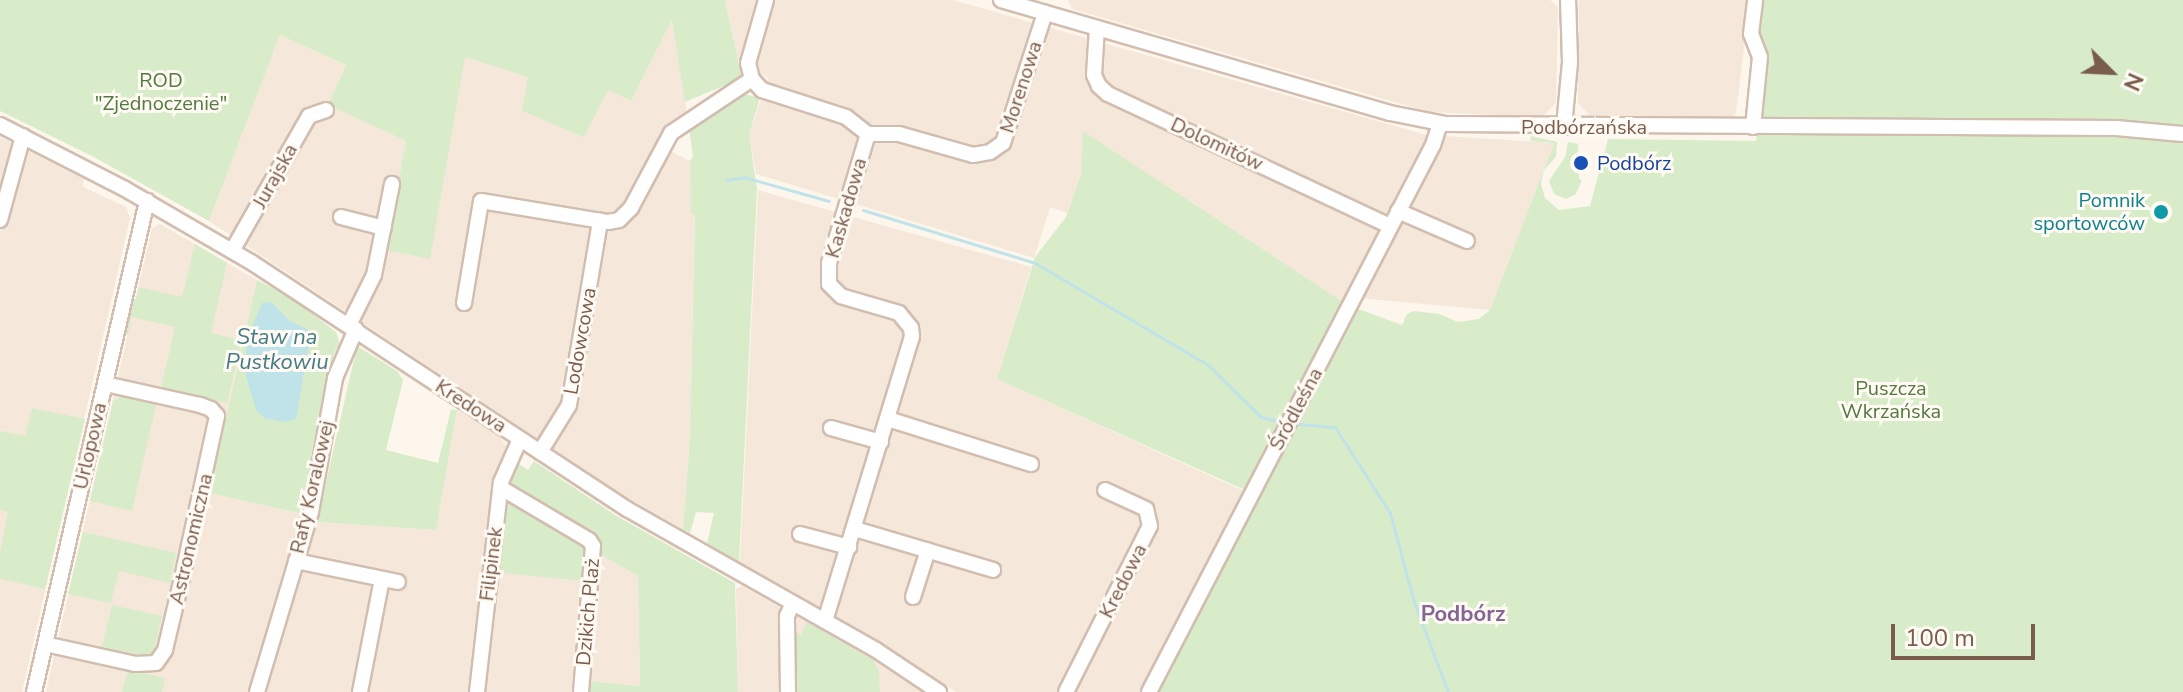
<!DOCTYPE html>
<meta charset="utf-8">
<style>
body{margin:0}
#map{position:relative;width:2183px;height:692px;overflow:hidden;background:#fdf6ec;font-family:"Nunito Sans",sans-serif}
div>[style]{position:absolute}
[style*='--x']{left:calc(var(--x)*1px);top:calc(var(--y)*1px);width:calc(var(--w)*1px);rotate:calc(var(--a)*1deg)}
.residential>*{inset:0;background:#f5e8da}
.green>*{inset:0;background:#d8ecc9}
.water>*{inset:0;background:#bfe3e8}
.stream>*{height:3px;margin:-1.5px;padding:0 1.5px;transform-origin:1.5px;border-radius:1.5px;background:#bfe3e8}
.roads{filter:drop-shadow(2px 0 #d1beb0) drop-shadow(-2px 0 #d1beb0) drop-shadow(0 2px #d1beb0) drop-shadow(0 -2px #d1beb0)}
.minor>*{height:14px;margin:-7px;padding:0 7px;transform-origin:7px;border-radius:7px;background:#fff}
.dots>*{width:22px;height:22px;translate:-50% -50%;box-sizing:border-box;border:4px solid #fffaf3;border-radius:50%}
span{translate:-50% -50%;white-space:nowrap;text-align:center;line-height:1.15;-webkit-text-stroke:6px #fffaf3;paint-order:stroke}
.park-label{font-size:20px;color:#537a41}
.street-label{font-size:20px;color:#7a5c4d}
.transit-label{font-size:20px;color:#164399}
.left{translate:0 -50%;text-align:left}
.culture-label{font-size:20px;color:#0d838f}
.right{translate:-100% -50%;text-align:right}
.water-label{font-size:22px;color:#437c86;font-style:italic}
.neighbourhood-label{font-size:22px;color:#846695;font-weight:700}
.north{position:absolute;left:2071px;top:32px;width:80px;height:80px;-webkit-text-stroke:6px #fffaf3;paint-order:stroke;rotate:114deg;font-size:22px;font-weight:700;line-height:32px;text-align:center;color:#7a5c4d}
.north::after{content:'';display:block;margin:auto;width:28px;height:36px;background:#7a5c4d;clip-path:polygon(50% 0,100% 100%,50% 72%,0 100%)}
.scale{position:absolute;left:1891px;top:624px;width:144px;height:36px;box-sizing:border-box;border:4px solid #7a5c4d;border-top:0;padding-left:10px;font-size:24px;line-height:28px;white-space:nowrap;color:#7a5c4d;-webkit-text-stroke:6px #fffaf3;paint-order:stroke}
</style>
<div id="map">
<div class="residential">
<i style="clip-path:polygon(725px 0,953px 0,1430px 136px,1343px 302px,1084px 132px,1081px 174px,1067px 213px,1050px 207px,1034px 258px,756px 174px,749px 135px,768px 78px,738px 60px)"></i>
<i style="clip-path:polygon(1068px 0,1550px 0,1558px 7px,1556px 103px,1542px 117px,1429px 112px,1072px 9px)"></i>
<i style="clip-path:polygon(1579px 0,1750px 0,1736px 113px,1729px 120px,1590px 116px,1578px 103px)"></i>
<i style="clip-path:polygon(673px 18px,689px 128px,675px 141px,670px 151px,690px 161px,691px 213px,695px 215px,690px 436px,683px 529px,623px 495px,209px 221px,280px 35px,346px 65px,328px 105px,406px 141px,385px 250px,445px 164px,464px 57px,608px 90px,631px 101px)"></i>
<i style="clip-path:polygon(1444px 136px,1554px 143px,1490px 310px,1359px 298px)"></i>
<i style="clip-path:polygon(0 137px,84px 179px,83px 187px,126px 207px,130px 218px,22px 692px,0 692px)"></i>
<i style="clip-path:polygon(758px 190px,1031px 267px,997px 379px,1246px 492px,1145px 692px,956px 692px,875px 638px,740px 562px)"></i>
<i style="clip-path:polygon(160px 224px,257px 280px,209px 493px,303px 514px,249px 692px,46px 692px,152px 228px)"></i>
<i style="clip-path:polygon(457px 410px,501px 438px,516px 462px,512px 486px,597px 536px,603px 555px,638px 576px,640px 686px,589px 681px,588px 692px,263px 692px,317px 522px,436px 530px)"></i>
<i style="clip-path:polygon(742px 586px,870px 658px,921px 692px,738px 692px,736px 589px)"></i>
</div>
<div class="green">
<i style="clip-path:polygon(0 0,725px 0,741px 74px,738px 80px,685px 102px,672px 20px,631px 101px,608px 90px,584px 137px,522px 111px,528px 77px,465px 57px,430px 259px,385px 250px,406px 141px,328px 105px,346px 65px,280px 35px,209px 221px,94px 157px,0 111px)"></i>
<i style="clip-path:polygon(1764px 0,2183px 0,2183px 692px,1153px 692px,1356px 308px,1402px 325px,1407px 314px,1414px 311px,1439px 314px,1458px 322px,1479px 319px,1490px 310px,1554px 143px,1530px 141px,1531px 136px,1557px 142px,1556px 157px,1544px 170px,1541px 184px,1545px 198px,1559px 210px,1590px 206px,1608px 139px,1756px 141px,1767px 50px,1760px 35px)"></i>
<i style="clip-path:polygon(744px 94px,760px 98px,749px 135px,757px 189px,739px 562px,707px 543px,714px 513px,696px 512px,690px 533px,683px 529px,690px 436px,695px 216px,691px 213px,690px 161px,693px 156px,689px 128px)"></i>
<i style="clip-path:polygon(1083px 131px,1343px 302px,1325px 347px,1247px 491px,997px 379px,1035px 257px,1066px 217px,1081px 174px)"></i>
<i style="clip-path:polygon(1568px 142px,1578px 144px,1579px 179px,1582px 180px,1576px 194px,1566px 199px,1554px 194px,1549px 181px,1565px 157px)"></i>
<i style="clip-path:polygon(195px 244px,227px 263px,211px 333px,242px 340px,227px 403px,161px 388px,175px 327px,132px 317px,128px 335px,123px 333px,132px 298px,136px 299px,139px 287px,182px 297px)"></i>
<i style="clip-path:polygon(257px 280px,293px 299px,336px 332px,340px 344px,334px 353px,303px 514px,209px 493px)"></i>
<i style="clip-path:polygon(357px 346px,397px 371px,403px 380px,386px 450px,438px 463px,451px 409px,457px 410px,436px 530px,317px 522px)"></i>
<i style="clip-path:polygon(121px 396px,156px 405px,132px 511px,90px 501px,113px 402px)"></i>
<i style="clip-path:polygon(32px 408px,85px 419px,45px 589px,0 579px,0 553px,8px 512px,0 510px,0 431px,25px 436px)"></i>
<i style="clip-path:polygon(534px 461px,615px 515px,735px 583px,738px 692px,588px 692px,589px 681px,640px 686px,638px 576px,602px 555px,597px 536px,512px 486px,509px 480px,516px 462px,528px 470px)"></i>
<i style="clip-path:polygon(512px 503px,582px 544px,587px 556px,585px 581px,500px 573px,505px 506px)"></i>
<i style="clip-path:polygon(83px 532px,176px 553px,170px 583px,119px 571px,111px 603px,68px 594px)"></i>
<i style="clip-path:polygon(112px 605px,162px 616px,154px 651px,146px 656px,102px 647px)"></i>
<i style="clip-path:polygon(807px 622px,873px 660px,879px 671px,880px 692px,796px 692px,795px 631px,801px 635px)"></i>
<i style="clip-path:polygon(128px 670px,165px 678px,162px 692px,122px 692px)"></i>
</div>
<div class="water">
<i style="clip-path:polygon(271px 302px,290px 321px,307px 329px,310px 338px,296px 419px,284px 422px,264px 418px,256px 410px,246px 376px,246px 343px,262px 303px)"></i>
</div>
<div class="stream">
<i style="--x:726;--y:180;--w:18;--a:-9"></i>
<i style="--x:744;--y:177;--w:88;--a:15.8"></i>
<i style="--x:863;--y:210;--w:180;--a:17.1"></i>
<i style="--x:1035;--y:263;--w:201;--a:30.5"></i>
<i style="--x:1208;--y:365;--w:74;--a:44.5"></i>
<i style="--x:1261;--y:417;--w:21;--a:14"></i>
<i style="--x:1299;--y:424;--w:36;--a:5"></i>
<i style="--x:1335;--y:427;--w:102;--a:57.4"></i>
<i style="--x:1390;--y:513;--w:92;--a:74.9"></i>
<i style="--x:1414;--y:602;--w:96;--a:69.3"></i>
</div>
<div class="roads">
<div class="minor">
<i style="--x:766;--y:0;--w:66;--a:105.9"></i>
<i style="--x:748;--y:63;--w:16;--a:76"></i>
<i style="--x:752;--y:79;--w:15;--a:48"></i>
<i style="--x:762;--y:90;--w:88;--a:17.8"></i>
<i style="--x:846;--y:117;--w:28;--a:38"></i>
<i style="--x:868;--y:134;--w:31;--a:0"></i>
<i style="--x:899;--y:134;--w:77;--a:15.8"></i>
<i style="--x:973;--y:155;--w:17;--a:-10"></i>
<i style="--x:990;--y:152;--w:16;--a:-35"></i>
<i style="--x:1003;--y:143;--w:137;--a:-72.1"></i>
<i style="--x:1001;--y:0;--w:405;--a:16.2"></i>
<i style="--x:1390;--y:113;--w:56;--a:11.3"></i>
<i style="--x:1445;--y:124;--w:671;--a:0.34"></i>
<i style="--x:2116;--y:128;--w:67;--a:5.1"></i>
<i style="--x:1097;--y:28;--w:47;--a:93.7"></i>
<i style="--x:1094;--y:75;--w:12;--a:66"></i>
<i style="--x:1099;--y:86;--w:12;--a:42"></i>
<i style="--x:1108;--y:94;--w:311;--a:25.1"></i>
<i style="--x:0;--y:125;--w:140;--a:27.1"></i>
<i style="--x:125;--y:189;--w:146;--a:30.1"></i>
<i style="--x:251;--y:262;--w:450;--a:33.3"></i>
<i style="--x:627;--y:509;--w:286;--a:29.5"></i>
<i style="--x:876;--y:650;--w:76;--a:33.7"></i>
<i style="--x:1564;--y:127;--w:65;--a:-84.7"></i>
<i style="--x:1570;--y:62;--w:62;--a:-91.8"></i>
<i style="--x:1753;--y:127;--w:70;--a:-84.3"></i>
<i style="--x:1760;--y:57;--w:25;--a:-111"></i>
<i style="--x:1751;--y:34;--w:34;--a:-83"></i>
<i style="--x:1398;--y:211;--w:75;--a:23.5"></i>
<i style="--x:341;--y:217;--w:44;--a:14.3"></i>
<i style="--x:0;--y:220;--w:87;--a:-74.7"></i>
<i style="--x:232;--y:251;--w:155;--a:-60.3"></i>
<i style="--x:309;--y:116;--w:18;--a:-19"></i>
<i style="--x:464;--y:303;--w:103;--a:-80.5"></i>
<i style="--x:481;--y:201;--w:129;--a:9.4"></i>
<i style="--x:608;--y:222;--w:11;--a:-10"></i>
<i style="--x:619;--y:220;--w:17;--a:-45"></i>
<i style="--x:631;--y:208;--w:85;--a:-61.9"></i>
<i style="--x:671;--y:133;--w:97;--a:-33.7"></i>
<i style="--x:349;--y:325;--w:56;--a:-63.4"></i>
<i style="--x:374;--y:275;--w:93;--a:-78.8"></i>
<i style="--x:888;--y:419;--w:150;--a:17.5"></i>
<i style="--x:831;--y:428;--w:52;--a:15.6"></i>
<i style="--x:540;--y:452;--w:55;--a:-58.3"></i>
<i style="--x:569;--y:405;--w:187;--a:-80.4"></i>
<i style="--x:501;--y:488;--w:102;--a:30.6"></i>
<i style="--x:589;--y:540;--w:7;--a:56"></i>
<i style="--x:593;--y:546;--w:146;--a:94.7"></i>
<i style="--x:855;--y:529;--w:144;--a:16.5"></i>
<i style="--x:800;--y:534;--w:51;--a:14.9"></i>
<i style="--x:296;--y:561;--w:104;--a:11.6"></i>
<i style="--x:913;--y:597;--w:49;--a:-72.3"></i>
<i style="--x:825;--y:621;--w:297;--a:-73"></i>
<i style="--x:912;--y:337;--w:9;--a:-96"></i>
<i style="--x:911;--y:328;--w:19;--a:-129"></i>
<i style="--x:899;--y:313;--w:60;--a:-163.7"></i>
<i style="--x:841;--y:296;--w:17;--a:-135"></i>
<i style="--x:829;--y:284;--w:21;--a:-90"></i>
<i style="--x:829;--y:263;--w:135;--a:-73.2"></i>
<i style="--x:45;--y:644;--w:92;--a:12.5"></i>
<i style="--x:135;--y:664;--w:21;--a:-3"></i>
<i style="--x:156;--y:663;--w:16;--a:-55"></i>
<i style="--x:165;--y:650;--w:74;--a:-76.7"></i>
<i style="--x:182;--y:578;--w:166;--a:-77.8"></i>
<i style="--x:217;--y:416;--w:9;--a:-131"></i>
<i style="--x:211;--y:409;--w:12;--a:-160"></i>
<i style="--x:200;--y:405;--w:97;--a:-167.5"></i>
<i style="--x:34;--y:692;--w:504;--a:-77.04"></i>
<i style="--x:257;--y:692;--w:188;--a:-73.3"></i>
<i style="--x:311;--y:512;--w:136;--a:-79.8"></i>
<i style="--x:335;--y:378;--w:53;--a:-66.8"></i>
<i style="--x:360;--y:692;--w:115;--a:-79"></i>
<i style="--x:477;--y:692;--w:211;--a:-83.5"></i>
<i style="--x:501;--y:482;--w:47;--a:-66.2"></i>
<i style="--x:788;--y:692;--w:76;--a:-90.8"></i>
<i style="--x:787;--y:616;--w:14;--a:-65"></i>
<i style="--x:1066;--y:692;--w:186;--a:-63.2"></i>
<i style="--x:1150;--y:526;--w:17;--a:-103"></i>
<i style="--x:1146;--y:509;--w:45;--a:-155.1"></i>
<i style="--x:1149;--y:692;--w:616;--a:-62.56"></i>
<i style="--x:1433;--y:145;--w:22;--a:-72"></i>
</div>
</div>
<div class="dots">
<i style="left:1581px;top:163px;background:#1a4fb4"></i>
<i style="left:2161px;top:212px;background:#0f9aa8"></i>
</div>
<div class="park-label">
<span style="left:161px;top:92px">ROD<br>"Zjednoczenie"</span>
<span style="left:1891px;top:400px">Puszcza<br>Wkrzańska</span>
</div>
<div class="street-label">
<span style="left:1021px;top:87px;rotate:-72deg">Morenowa</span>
<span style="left:1584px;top:127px">Podbórzańska</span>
<span style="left:1217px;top:144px;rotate:25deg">Dolomitów</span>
<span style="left:275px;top:176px;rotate:-61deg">Jurajska</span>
<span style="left:846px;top:208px;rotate:-74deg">Kaskadowa</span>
<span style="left:580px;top:341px;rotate:-80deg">Lodowcowa</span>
<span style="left:471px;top:406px;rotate:33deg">Kredowa</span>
<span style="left:1296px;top:409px;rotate:-62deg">Śródleśna</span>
<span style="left:90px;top:446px;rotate:-77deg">Urlopowa</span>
<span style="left:312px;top:487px;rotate:-77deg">Rafy Koralowej</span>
<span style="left:191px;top:539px;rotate:-77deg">Astronomiczna</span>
<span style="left:491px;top:564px;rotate:-83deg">Filipinek</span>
<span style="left:1123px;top:581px;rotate:-63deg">Kredowa</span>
<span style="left:588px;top:612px;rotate:-85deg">Dzikich Plaż</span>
</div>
<div class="transit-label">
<span class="left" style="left:1597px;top:163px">Podbórz</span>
</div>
<div class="culture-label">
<span class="right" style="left:2145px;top:212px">Pomnik<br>sportowców</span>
</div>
<div class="water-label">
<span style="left:277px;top:350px">Staw na<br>Pustkowiu</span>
</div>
<div class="neighbourhood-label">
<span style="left:1463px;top:615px">Podbórz</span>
</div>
<div class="north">N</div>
<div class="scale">100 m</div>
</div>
